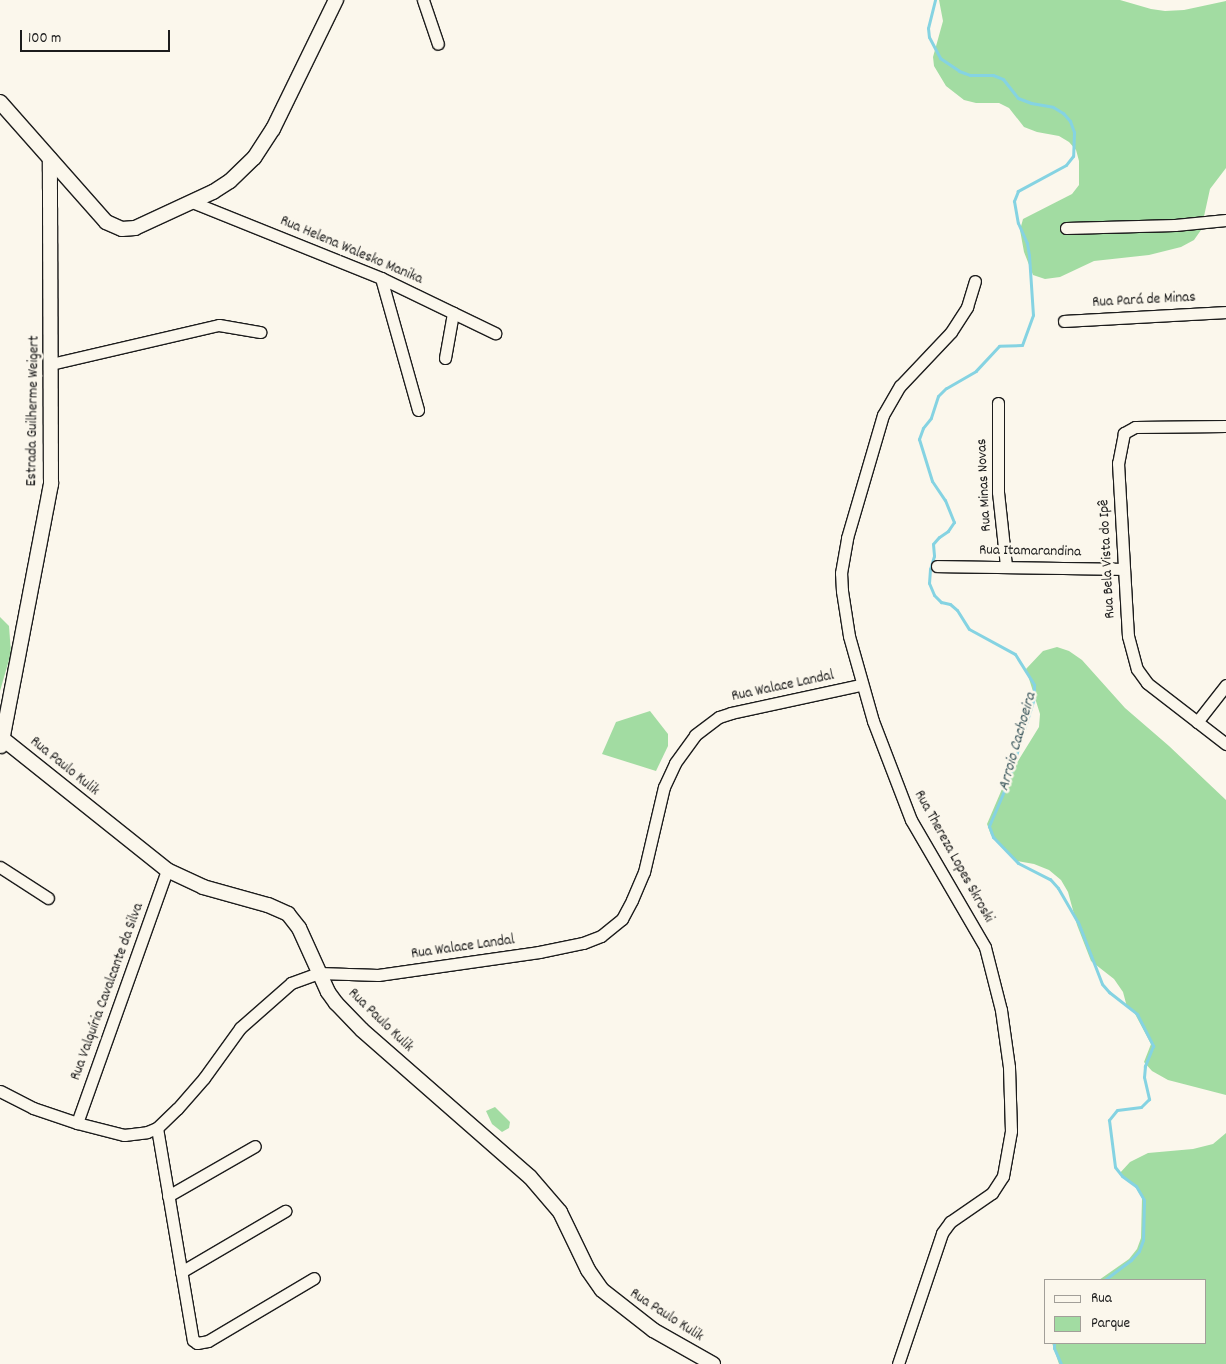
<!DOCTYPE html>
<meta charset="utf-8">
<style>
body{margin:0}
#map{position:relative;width:1226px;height:1364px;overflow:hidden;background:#fbf7ec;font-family:Dekko,sans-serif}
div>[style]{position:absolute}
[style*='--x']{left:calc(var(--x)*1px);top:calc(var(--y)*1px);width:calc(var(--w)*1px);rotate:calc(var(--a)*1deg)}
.green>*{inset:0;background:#a2dca2}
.stream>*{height:3px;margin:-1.5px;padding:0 1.5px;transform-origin:1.5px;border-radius:1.5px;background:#85d3e2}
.roads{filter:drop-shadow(1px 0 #1c1c1c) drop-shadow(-1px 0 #1c1c1c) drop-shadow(0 1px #1c1c1c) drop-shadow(0 -1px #1c1c1c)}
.minor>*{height:11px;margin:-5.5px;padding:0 5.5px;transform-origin:5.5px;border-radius:5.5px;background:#fbf7ec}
.tertiary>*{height:14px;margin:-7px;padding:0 7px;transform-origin:7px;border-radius:7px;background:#fbf7ec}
span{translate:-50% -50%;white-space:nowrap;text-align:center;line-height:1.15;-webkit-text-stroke:5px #fbf7ec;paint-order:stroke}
.street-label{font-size:15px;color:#1c1c1c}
.water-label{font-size:16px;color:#415c61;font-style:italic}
.legend{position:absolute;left:1044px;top:1279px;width:162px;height:65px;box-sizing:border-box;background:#fbf7ec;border:1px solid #a29f99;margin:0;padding:6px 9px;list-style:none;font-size:15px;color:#1c1c1c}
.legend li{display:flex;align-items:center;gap:10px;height:25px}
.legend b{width:25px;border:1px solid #a29f99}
.scale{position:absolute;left:20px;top:30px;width:150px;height:22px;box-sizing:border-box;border:2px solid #1c1c1c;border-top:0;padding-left:6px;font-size:15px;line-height:18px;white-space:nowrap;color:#1c1c1c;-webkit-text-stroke:4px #fbf7ec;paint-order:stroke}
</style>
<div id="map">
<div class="green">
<i style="clip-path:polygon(939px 0,1120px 0,1151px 9px,1165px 11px,1184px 10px,1226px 1px,1226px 168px,1210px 189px,1201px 230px,1194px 240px,1181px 247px,1149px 255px,1094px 261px,1060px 277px,1045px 279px,1033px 275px,1024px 252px,1020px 230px,1023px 219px,1072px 194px,1079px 185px,1079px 161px,1076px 150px,1069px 142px,1059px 136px,1037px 132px,1024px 127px,1009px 108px,999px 103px,976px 103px,964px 100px,946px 86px,934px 66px,933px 57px,943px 21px)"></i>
<i style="clip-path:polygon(0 617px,9px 626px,11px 653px,0 691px)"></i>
<i style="clip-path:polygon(1057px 647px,1069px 651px,1082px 660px,1125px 708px,1169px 746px,1226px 800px,1226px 1095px,1168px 1080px,1152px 1071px,1144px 1062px,1151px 1044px,1134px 1012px,1127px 1007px,1123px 992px,1114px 979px,1091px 961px,1077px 925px,1068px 892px,1061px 880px,1049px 870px,1034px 864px,1017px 861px,991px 835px,987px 824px,1005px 782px,1039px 727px,1040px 714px,1026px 669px,1043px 651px)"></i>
<i style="clip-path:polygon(650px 711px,668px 734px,668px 746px,656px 771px,602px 754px,616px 722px)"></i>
<i style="clip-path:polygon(495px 1107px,510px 1122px,509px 1128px,502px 1132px,492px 1124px,486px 1111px)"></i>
<i style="clip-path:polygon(1226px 1133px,1226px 1364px,1059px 1364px,1052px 1343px,1205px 1343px,1205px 1280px,1099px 1280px,1129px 1259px,1137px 1249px,1141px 1238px,1142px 1198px,1134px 1184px,1119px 1174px,1130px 1162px,1148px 1153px,1193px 1149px,1213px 1144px)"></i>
</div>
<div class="stream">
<i style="--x:935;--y:0;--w:29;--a:104"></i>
<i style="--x:928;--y:28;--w:9;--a:84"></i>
<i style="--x:929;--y:37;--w:24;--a:62"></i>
<i style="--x:940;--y:58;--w:23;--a:34"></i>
<i style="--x:959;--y:71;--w:12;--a:20"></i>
<i style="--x:970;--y:75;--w:23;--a:0"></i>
<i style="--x:993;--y:75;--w:11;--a:22"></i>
<i style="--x:1003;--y:79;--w:24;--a:52"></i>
<i style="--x:1018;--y:98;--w:14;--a:21"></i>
<i style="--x:1031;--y:103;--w:22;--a:10"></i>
<i style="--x:1053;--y:107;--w:12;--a:31"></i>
<i style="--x:1063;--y:113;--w:11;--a:49"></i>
<i style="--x:1070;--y:121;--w:12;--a:70"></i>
<i style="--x:1074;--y:132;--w:24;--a:92"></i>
<i style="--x:1073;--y:156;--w:11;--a:128"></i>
<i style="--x:1066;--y:165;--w:55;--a:151.6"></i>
<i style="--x:1018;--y:191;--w:11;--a:112"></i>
<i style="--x:1014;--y:201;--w:22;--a:80"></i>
<i style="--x:1018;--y:223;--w:22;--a:66"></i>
<i style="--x:1027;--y:243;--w:12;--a:81"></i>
<i style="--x:1029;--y:255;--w:60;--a:86.2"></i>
<i style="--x:1033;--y:315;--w:32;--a:110"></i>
<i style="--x:1022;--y:345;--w:23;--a:178"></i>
<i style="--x:999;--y:346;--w:34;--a:133"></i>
<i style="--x:976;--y:371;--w:34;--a:150"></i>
<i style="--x:946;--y:388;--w:11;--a:135"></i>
<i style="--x:938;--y:396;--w:23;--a:108"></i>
<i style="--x:931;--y:418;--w:13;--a:129"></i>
<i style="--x:923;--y:428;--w:12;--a:110"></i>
<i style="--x:919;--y:439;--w:44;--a:72.8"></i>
<i style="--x:932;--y:481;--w:23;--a:56"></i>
<i style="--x:945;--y:500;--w:24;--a:68"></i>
<i style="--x:954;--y:522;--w:11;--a:124"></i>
<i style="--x:948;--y:531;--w:11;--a:146"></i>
<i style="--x:939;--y:537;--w:9;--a:131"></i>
<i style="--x:933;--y:544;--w:12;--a:85"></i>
<i style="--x:934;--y:556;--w:14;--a:107"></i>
<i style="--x:930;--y:569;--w:14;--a:94"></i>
<i style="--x:929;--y:583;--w:13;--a:67"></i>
<i style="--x:934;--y:595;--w:10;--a:45"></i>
<i style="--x:941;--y:602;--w:9;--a:13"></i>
<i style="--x:950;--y:604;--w:9;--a:41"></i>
<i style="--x:957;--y:610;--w:22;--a:58"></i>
<i style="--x:969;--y:629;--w:52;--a:28.5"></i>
<i style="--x:1015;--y:654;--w:36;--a:58"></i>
<i style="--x:1034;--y:685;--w:13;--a:90"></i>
<i style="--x:1034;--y:698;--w:90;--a:107.4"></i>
<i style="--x:1007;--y:784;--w:46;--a:113.2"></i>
<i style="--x:989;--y:826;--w:12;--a:70"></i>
<i style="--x:993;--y:837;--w:36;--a:46"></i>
<i style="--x:1018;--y:863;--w:36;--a:27"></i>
<i style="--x:1050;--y:879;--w:12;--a:48"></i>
<i style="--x:1058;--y:888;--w:39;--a:60"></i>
<i style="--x:1078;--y:922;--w:66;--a:68.8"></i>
<i style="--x:1102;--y:984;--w:11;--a:49"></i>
<i style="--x:1109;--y:992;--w:36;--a:38"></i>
<i style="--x:1137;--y:1014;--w:36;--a:63"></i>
<i style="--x:1153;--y:1046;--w:22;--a:112"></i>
<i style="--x:1145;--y:1066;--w:11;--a:95"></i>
<i style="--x:1144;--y:1077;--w:23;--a:77"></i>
<i style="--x:1149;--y:1099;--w:11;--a:135"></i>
<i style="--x:1141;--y:1107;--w:24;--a:173"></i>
<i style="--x:1117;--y:1110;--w:13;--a:129"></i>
<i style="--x:1109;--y:1120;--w:47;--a:82.7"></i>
<i style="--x:1115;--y:1167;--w:11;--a:52"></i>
<i style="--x:1122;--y:1176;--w:17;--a:36"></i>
<i style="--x:1136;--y:1186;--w:16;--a:60"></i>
<i style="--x:1144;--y:1200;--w:40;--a:91.4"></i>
<i style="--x:1143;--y:1240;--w:12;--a:110"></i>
<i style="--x:1139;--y:1251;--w:12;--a:132"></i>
<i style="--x:1131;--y:1260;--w:34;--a:143"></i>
<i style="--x:1054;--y:1343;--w:5;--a:90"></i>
<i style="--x:1054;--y:1348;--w:17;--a:66"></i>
</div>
<div class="roads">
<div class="minor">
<i style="--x:423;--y:0;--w:46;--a:71.2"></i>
<i style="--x:192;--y:202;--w:204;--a:21.9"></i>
<i style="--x:381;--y:278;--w:127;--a:25.8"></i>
<i style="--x:1066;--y:228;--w:109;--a:-1.6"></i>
<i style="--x:1175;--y:225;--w:51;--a:-5.6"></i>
<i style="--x:381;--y:278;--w:137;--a:74.3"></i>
<i style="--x:1064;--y:321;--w:162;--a:-3.2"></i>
<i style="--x:445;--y:358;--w:46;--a:-79.9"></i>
<i style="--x:51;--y:364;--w:172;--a:-13.1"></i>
<i style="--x:219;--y:325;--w:42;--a:9.7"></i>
<i style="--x:998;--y:403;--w:89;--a:90"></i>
<i style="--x:998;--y:492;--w:74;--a:83.8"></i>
<i style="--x:1226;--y:426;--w:91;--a:179.4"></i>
<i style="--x:1135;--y:427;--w:13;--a:151"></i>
<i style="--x:1124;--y:433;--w:31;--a:101"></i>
<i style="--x:1118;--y:463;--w:173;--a:86.7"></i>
<i style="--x:1128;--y:636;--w:34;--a:75"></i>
<i style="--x:1137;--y:669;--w:17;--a:54"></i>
<i style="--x:1147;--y:683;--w:100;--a:37.7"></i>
<i style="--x:937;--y:566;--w:186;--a:0.9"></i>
<i style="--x:1197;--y:722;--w:47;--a:-51.9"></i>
<i style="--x:0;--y:867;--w:57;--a:32.9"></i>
<i style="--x:0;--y:1091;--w:37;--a:27"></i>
<i style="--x:33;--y:1108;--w:46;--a:18.8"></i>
<i style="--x:77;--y:1123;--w:49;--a:14.3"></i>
<i style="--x:124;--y:1135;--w:23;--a:-7"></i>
<i style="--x:147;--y:1132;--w:11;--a:-22"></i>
<i style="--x:157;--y:1128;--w:28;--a:-44"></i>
<i style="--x:177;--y:1109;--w:41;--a:-48.9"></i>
<i style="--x:204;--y:1078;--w:62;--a:-54.2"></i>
<i style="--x:240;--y:1028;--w:68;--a:-41.4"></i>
<i style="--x:291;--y:983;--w:30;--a:-20"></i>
<i style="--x:319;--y:973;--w:59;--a:1.9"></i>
<i style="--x:378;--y:975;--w:163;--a:-8.1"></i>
<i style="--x:539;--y:952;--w:45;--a:-11.6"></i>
<i style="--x:583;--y:943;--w:19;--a:-21"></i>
<i style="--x:601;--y:936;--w:27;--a:-39"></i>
<i style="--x:622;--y:919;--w:21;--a:-62"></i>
<i style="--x:632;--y:900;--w:30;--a:-67"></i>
<i style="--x:644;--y:872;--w:87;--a:-76.8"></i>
<i style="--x:664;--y:787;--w:26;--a:-65"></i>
<i style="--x:675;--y:763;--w:34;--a:-54"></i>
<i style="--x:695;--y:735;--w:30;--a:-37"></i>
<i style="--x:719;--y:717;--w:13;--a:-18"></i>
<i style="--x:731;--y:713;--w:133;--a:-12.2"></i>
<i style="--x:77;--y:1123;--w:269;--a:-70.4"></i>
<i style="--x:157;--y:1128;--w:215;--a:80.4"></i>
<i style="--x:193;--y:1340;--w:5;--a:37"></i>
<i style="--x:197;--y:1343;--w:11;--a:-10"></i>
<i style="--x:208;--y:1341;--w:123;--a:-30.7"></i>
<i style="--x:168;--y:1196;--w:100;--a:-29.9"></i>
<i style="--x:181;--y:1272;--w:121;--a:-30.4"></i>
<i style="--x:898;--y:1364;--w:138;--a:-71.4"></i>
<i style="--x:942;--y:1233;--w:14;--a:-54"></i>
<i style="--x:950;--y:1222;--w:51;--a:-34.6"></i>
<i style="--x:992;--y:1193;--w:20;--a:-57"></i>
<i style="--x:1003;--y:1176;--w:46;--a:-79.9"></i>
<i style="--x:1011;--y:1131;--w:64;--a:-91.8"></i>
<i style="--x:1009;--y:1067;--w:58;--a:-98"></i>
<i style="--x:1001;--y:1010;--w:65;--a:-104.3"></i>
<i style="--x:985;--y:947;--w:147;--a:-120.2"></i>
<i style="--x:911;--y:820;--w:106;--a:-111"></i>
<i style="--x:873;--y:721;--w:88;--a:-105.8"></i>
<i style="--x:849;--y:636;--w:46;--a:-98.8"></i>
<i style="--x:842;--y:591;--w:18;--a:-93"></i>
<i style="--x:841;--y:573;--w:36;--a:-80"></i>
<i style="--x:847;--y:538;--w:128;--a:-73.7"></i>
<i style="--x:883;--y:415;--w:34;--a:-60"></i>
<i style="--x:900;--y:386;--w:74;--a:-46.6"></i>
<i style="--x:951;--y:332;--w:30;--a:-57"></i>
<i style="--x:967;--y:307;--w:27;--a:-73"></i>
</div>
<div class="tertiary">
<i style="--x:0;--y:102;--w:160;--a:48.5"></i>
<i style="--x:106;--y:222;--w:17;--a:24"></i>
<i style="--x:122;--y:229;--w:13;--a:-4"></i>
<i style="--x:135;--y:228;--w:86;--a:-24.8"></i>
<i style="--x:213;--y:192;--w:20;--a:-33"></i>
<i style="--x:230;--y:181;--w:33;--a:-44"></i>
<i style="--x:254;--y:158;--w:35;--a:-57"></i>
<i style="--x:273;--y:129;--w:144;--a:-64"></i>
<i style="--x:3;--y:739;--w:210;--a:38.6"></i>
<i style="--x:167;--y:870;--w:40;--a:25"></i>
<i style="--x:203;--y:887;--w:67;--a:15.5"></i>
<i style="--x:268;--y:905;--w:22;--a:24"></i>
<i style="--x:288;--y:914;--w:18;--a:52"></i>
<i style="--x:299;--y:928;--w:70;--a:65.6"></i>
<i style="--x:328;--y:992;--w:14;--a:54"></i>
<i style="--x:336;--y:1003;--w:37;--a:46"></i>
<i style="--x:362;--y:1030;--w:223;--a:41.2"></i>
<i style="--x:530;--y:1177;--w:46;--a:49.4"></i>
<i style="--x:560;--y:1212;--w:64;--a:64.2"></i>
<i style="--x:588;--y:1270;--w:24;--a:55"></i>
<i style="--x:602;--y:1290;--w:65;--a:38.1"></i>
<i style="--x:653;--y:1330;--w:69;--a:29.5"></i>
<i style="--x:1;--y:746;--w:267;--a:-79.2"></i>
<i style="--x:51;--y:484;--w:325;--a:-90.2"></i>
</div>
</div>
<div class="street-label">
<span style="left:351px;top:251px;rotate:23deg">Rua Helena Walesko Manika</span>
<span style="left:1144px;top:301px;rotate:-3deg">Rua Pará de Minas</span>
<span style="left:34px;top:411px;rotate:-89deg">Estrada Guilherme Weigert</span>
<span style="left:985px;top:485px;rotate:-93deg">Rua Minas Novas</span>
<span style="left:1030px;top:552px;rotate:1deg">Rua Itamarandina</span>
<span style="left:1108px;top:559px;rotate:-93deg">Rua Bela Vista do Ipê</span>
<span style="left:783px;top:687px;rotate:-12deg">Rua Walace Landal</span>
<span style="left:64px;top:767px;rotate:39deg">Rua Paulo Kulik</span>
<span style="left:953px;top:857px;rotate:61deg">Rua Thereza Lopes Skroski</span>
<span style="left:463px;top:948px;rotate:-8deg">Rua Walace Landal</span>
<span style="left:108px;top:992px;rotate:-70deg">Rua Valquíria Cavalcante da Silva</span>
<span style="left:380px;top:1021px;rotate:44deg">Rua Paulo Kulik</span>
<span style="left:666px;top:1316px;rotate:33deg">Rua Paulo Kulik</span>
</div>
<div class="water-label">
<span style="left:1018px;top:742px;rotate:-74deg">Arroio Cachoeira</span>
</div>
<ul class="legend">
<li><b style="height:6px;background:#fbf7ec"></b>Rua</li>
<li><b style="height:14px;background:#a2dca2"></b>Parque</li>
</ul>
<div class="scale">100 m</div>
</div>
